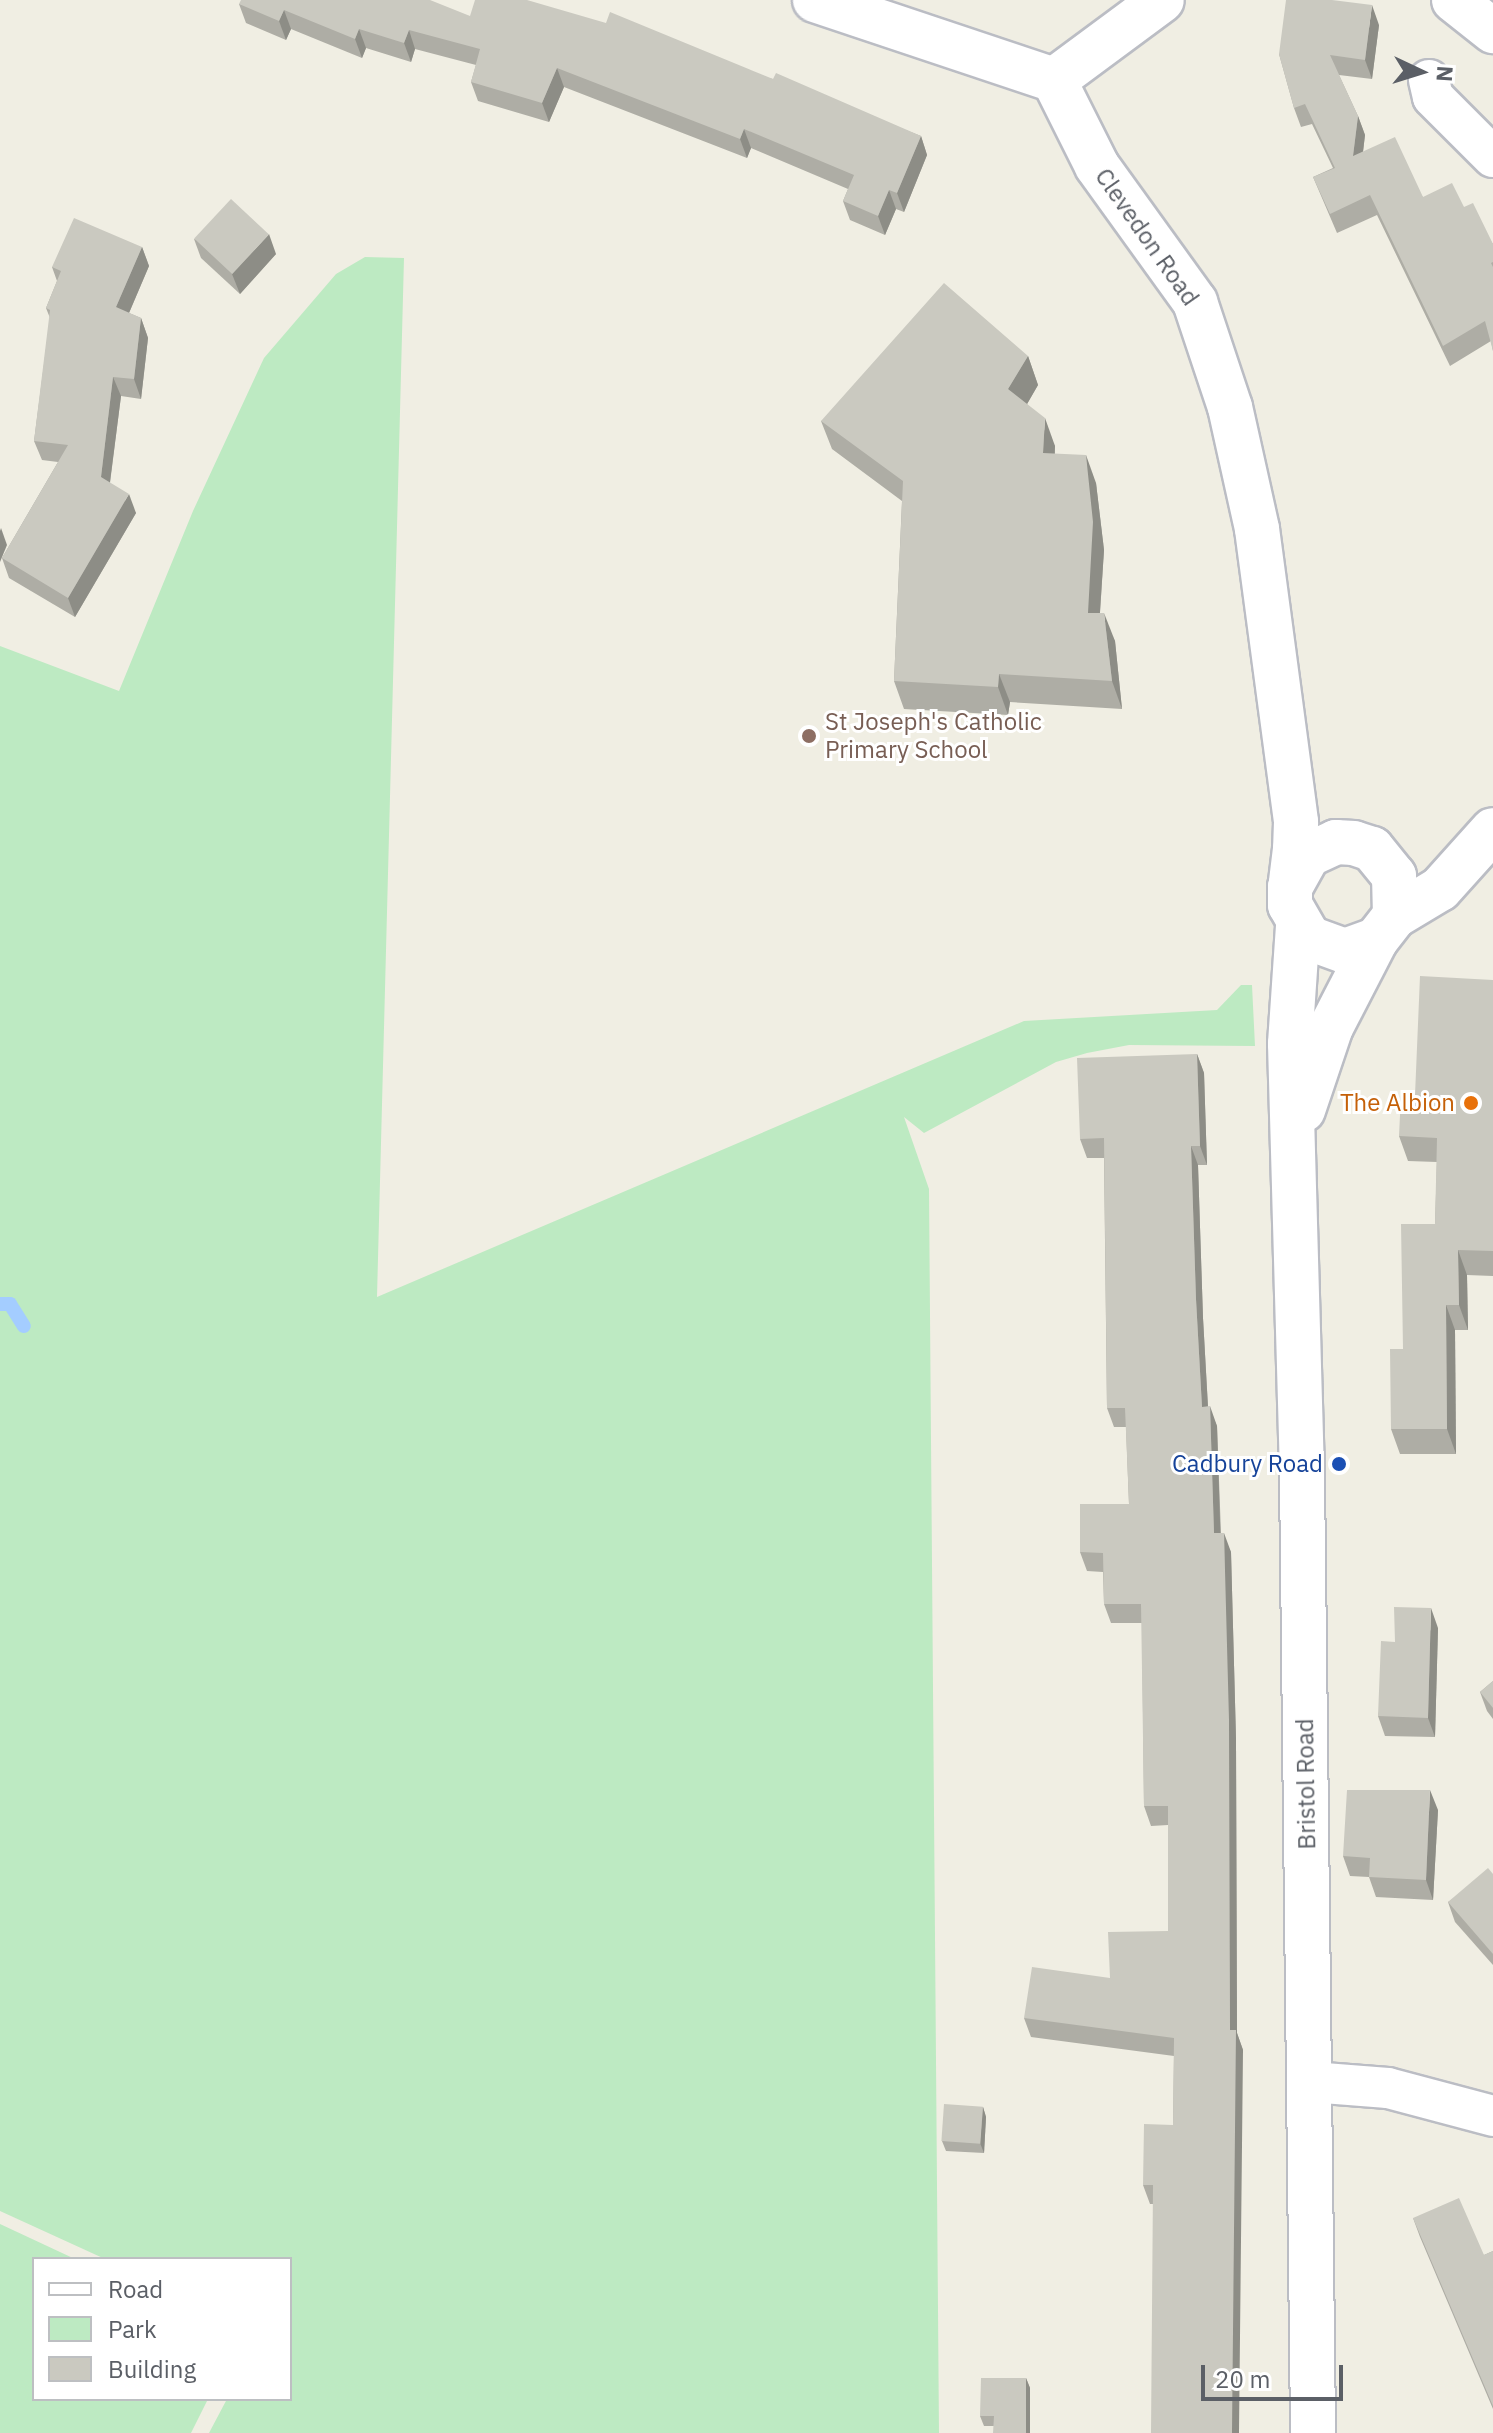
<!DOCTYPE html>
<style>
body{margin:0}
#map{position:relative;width:1493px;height:2433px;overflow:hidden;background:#f0eee3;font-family:"IBM Plex Sans",sans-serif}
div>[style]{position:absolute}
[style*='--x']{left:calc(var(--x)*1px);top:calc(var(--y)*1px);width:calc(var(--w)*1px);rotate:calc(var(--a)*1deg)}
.green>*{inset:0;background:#bdeac2}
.stream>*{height:14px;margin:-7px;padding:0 7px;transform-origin:7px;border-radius:7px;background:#a4cdff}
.roads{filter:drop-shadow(2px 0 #bbbdc4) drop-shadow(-2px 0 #bbbdc4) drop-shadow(0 2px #bbbdc4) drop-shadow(0 -2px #bbbdc4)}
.street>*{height:40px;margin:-20px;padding:0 20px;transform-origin:20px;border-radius:20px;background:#fff}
.secondary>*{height:44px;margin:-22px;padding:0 22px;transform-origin:22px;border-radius:22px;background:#fff}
.wall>*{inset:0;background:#aeada5}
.shaded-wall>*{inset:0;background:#8d8d86}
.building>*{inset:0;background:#cac9c0;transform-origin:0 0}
.dots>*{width:22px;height:22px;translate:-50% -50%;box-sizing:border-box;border:4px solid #fff;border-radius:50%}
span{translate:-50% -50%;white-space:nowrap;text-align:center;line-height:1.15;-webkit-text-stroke:6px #fff;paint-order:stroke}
.street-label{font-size:24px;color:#5b5f66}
.education-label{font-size:24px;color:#785e54}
.left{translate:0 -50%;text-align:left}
.food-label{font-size:24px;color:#c56008}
.right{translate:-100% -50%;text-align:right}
.transit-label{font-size:24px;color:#164399}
.legend{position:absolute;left:32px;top:2257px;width:260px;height:144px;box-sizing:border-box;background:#fff;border:2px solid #bdbfc2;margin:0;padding:10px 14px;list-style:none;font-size:24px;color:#5b5f66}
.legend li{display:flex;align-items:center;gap:16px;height:40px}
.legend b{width:40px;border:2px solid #bdbfc2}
.north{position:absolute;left:1381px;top:32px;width:80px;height:80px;-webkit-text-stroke:6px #fff;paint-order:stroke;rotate:94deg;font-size:22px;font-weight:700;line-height:32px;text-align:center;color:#5b5f66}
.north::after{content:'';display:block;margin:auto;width:28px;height:36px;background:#5b5f66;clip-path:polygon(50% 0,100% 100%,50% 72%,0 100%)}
.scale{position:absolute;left:1201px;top:2365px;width:142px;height:36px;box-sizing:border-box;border:4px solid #5b5f66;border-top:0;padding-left:10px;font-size:24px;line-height:28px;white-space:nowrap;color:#5b5f66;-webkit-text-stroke:6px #fff;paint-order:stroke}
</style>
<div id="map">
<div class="green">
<i style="clip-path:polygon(365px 257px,404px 258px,377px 1297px,1024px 1021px,1217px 1010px,1241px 985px,1252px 985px,1255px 1046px,1129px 1045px,1087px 1053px,1056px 1062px,924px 1133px,904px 1117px,929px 1189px,939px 2433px,209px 2433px,227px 2399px,290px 2399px,290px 2259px,105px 2259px,0 2211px,0 646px,119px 691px,193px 511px,264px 358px,336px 274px)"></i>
<i style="clip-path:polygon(0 2224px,75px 2259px,34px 2259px,34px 2399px,208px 2399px,191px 2433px,0 2433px)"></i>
</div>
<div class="stream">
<i style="--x:0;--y:1304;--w:10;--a:0"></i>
<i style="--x:10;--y:1304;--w:26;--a:58"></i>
</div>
<div class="roads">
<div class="street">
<i style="--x:1429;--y:80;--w:17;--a:77"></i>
<i style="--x:1433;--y:97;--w:85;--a:45"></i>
<i style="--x:1311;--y:2082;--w:77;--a:4.5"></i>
<i style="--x:1388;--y:2088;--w:109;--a:14.9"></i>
</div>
<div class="secondary">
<i style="--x:815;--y:0;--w:252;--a:18.5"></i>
<i style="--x:1054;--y:80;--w:96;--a:63.4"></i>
<i style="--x:1097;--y:166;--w:168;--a:54.2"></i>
<i style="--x:1195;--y:302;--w:111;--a:71.6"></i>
<i style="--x:1230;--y:407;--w:125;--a:77.5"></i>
<i style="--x:1257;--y:529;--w:296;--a:82.4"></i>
<i style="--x:1296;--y:822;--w:27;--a:92"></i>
<i style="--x:1295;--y:849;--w:38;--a:97"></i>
<i style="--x:1290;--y:887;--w:18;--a:90"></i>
<i style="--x:1290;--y:905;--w:38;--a:60"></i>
<i style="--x:1309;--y:938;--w:38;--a:20"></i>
<i style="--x:1345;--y:951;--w:33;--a:-20"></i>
<i style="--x:1376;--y:940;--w:31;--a:-52"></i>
<i style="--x:1395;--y:916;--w:40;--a:-91.4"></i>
<i style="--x:1394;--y:876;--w:35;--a:-129"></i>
<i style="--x:1372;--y:849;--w:19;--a:-162"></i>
<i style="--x:1354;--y:843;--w:18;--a:-177"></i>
<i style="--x:1336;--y:842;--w:31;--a:155"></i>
<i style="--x:1308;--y:855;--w:37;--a:119"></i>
<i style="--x:1454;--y:0;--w:50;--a:38.5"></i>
<i style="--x:1054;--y:80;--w:134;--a:-36.5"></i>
<i style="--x:1395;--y:916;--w:52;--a:-31"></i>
<i style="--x:1440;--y:889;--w:79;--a:-48.1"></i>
<i style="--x:1298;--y:926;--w:118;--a:93.9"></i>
<i style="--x:1290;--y:1044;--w:431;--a:88.4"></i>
<i style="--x:1302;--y:1475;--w:958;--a:89.34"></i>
<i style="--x:1303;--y:1110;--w:88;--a:-71.4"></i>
<i style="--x:1331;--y:1027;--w:98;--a:-62.7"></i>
</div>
</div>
<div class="wall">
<i style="clip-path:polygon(239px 4px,470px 16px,773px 79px,921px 136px,927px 155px,904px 212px,896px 209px,885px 235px,850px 220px,843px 201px,848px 189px,751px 148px,747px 158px,564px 87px,549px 122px,478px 101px,471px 82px,476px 65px,415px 49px,411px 62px,366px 48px,362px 58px,291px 29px,286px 40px,246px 23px)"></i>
<i style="clip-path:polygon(1379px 25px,1372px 79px,1339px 75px,1358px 116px,1365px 135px,1363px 152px,1423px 197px,1464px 207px,1493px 244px,1493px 351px,1491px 341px,1450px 366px,1377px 215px,1337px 233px,1313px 177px,1333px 168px,1312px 124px,1301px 127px,1294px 108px,1279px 54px)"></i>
<i style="clip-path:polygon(194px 239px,276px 254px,240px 294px,201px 258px)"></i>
<i style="clip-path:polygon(142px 247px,149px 266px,129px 313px,141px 318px,148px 338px,141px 399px,121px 396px,110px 483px,136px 513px,75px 617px,9px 578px,2px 558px,58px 462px,42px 460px,34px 441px,50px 318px,46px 308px,57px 281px,52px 267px)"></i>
<i style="clip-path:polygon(1028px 356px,1038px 385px,1027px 404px,1055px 446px,1055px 454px,1096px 483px,1104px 550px,1100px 613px,1115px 641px,1122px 709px,1010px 702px,1008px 715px,904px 709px,894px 681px,902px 501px,832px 449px,821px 421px)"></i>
<i style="clip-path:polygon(1493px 980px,1493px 1276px,1467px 1275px,1468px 1330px,1455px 1330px,1456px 1454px,1400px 1454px,1391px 1429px,1403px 1349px,1435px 1224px,1437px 1162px,1408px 1161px,1399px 1136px)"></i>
<i style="clip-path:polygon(1197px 1054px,1204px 1073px,1207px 1165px,1198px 1165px,1203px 1318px,1208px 1406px,1217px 1426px,1221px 1533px,1231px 1552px,1236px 1739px,1237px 2033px,1243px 2050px,1153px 2204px,1150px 2204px,1143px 2185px,1173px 2125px,1174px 2056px,1031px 2037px,1024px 2018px,1110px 1978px,1168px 1931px,1168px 1825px,1151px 1826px,1144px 1806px,1142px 1623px,1111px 1623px,1104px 1604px,1103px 1572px,1087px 1571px,1080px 1552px,1129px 1504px,1126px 1427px,1114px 1427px,1107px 1408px,1104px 1158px,1087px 1158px,1080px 1139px)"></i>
<i style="clip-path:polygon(1438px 1628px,1435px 1737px,1385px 1736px,1378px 1716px,1395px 1642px)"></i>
<i style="clip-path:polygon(1493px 1681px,1493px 1719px,1487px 1711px,1480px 1692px)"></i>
<i style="clip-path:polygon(1438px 1810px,1433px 1900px,1376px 1897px,1369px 1877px,1350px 1876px,1343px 1856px)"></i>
<i style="clip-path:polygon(1493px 1874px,1493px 1965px,1455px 1922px,1448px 1902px)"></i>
<i style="clip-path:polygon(983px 2107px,986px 2117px,984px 2153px,946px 2151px,942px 2141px)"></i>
<i style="clip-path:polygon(1413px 2218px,1484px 2255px,1493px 2251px,1493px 2409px,1420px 2237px)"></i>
<i style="clip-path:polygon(1026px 2378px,1030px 2388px,994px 2426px,984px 2426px,980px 2416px)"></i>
</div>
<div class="shaded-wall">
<i style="clip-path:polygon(1372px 5px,1379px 25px,1372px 79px,1365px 60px)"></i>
<i style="clip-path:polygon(284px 10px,291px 29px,286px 40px,279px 21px)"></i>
<i style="clip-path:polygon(359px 29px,366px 48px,362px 58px,355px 39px)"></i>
<i style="clip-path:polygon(409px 30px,415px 49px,411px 62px,404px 43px)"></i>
<i style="clip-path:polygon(557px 68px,564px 87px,549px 122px,542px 103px)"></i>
<i style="clip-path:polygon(1358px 116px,1365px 135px,1360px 176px,1353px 156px)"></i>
<i style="clip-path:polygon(744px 129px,751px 148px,747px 158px,740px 139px)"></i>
<i style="clip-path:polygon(921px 136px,927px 155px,904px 212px,897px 193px)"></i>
<i style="clip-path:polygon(889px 190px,896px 209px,885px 235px,878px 216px)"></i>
<i style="clip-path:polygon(269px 234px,276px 254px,240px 294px,232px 274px)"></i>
<i style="clip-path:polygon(142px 247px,149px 266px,123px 327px,116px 307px)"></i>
<i style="clip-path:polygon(141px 318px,148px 338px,141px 399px,134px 379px)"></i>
<i style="clip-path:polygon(1028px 356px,1038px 385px,1019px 418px,1008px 389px)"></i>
<i style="clip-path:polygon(113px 377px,121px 396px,108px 497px,101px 477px)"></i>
<i style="clip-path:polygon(1045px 418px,1055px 446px,1053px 481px,1043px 453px)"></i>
<i style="clip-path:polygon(1086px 455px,1096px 483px,1104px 550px,1098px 641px,1088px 613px)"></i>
<i style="clip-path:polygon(129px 494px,136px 513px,75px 617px,68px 598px)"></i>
<i style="clip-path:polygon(1px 528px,7px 545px,0 562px,0 531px)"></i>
<i style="clip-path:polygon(1104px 613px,1115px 641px,1122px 709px,1112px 681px)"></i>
<i style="clip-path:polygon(999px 674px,1010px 702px,1008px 715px,998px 687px)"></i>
<i style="clip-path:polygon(1197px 1054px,1204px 1073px,1207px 1165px,1200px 1146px)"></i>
<i style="clip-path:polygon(1191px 1146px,1198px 1165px,1203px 1318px,1209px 1426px,1202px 1407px,1196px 1299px)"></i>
<i style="clip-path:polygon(1458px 1250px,1467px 1275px,1468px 1330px,1459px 1305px)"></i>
<i style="clip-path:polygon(1446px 1305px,1455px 1330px,1456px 1454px,1447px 1429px)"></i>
<i style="clip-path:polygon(1210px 1406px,1217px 1426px,1221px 1553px,1214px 1533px)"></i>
<i style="clip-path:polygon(1224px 1533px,1231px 1552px,1236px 1739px,1237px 2033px,1243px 2050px,1239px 2433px,1232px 2433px,1230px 2030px)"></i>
<i style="clip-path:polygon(1431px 1608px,1438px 1628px,1435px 1737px,1428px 1718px)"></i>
<i style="clip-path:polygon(1430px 1790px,1438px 1810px,1433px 1900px,1426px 1880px)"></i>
<i style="clip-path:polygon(983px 2107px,986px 2117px,984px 2153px,980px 2143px)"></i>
<i style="clip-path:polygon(1026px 2378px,1030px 2388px,1030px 2433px,1026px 2433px)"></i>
</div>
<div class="building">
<i style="clip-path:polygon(241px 0,430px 0,470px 16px,475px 0,527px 0,606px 23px,610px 12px,773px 79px,776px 73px,921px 136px,897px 193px,889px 190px,878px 216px,843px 201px,854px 175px,744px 129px,740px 139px,557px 68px,542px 103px,471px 82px,480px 49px,409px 30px,404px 43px,359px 29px,355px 39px,284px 10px,279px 21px,239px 4px)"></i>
<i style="clip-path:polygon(1286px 0,1332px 0,1372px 5px,1365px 60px,1330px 55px,1358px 116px,1353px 156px,1395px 137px,1423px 197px,1452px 183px,1464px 207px,1473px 203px,1493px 244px,1493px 262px,1491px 263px,1493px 267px,1493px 351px,1485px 321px,1443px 346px,1370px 195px,1330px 214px,1313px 177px,1335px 168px,1305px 104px,1294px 108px,1279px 54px)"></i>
<i style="left:231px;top:199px;width:52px;height:54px;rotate:43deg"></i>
<i style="clip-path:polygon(74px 218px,142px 247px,116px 307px,141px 318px,134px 379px,113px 377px,101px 477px,129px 494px,68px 598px,2px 558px,68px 445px,34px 441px,50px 310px,46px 308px,61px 271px,52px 267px)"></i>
<i style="clip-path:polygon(944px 283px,1028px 356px,1008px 389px,1045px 418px,1043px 453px,1086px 455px,1093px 522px,1088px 613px,1104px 613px,1112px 681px,999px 674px,998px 687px,894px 681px,903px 481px,821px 421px)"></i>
<i style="clip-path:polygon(1420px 976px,1493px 980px,1493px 1251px,1458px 1250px,1459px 1305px,1446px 1305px,1447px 1429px,1391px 1429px,1390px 1349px,1403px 1349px,1401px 1224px,1435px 1224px,1437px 1138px,1399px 1136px,1401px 1094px,1415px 1095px)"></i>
<i style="clip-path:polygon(1197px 1054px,1200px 1146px,1191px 1146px,1196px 1299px,1202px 1407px,1210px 1406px,1214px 1533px,1224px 1533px,1229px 1720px,1230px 2030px,1236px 2030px,1232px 2433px,1151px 2433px,1153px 2185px,1143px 2185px,1144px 2124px,1173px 2125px,1174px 2038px,1024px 2018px,1032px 1967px,1110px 1978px,1108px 1932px,1168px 1931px,1168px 1806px,1144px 1806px,1141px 1604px,1104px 1604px,1103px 1553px,1080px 1552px,1080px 1504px,1129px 1504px,1125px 1408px,1107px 1408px,1104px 1138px,1080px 1139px,1077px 1058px)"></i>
<i style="clip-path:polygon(1394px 1607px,1431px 1608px,1428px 1718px,1378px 1716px,1381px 1641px,1395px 1642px)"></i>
<i style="clip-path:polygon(1493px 1681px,1493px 1708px,1480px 1692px)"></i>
<i style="clip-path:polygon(1347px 1790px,1430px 1790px,1426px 1880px,1369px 1877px,1370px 1858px,1343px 1856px)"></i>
<i style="clip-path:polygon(1488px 1868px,1493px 1874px,1493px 1954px,1448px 1902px)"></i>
<i style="left:944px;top:2104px;width:39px;height:37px;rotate:4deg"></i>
<i style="clip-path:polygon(1459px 2198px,1484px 2255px,1493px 2251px,1493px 2406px,1413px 2218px)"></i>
<i style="clip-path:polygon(981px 2378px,1026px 2378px,1026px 2433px,993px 2433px,994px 2416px,980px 2416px)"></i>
</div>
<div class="dots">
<i style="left:809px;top:736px;background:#8d6e63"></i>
<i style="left:1471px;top:1103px;background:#e8710a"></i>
<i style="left:1339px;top:1464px;background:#1a4fb4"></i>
</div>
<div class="street-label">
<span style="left:1147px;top:237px;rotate:55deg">Clevedon Road</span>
<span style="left:1306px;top:1784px;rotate:-91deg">Bristol Road</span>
</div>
<div class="education-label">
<span class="left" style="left:825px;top:736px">St Joseph's Catholic<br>Primary School</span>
</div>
<div class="food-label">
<span class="right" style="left:1455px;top:1103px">The Albion</span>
</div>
<div class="transit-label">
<span class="right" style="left:1323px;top:1464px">Cadbury Road</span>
</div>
<ul class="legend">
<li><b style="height:10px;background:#fff"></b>Road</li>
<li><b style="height:22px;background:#bdeac2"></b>Park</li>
<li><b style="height:22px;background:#cac9c0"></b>Building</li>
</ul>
<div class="north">N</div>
<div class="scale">20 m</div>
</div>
